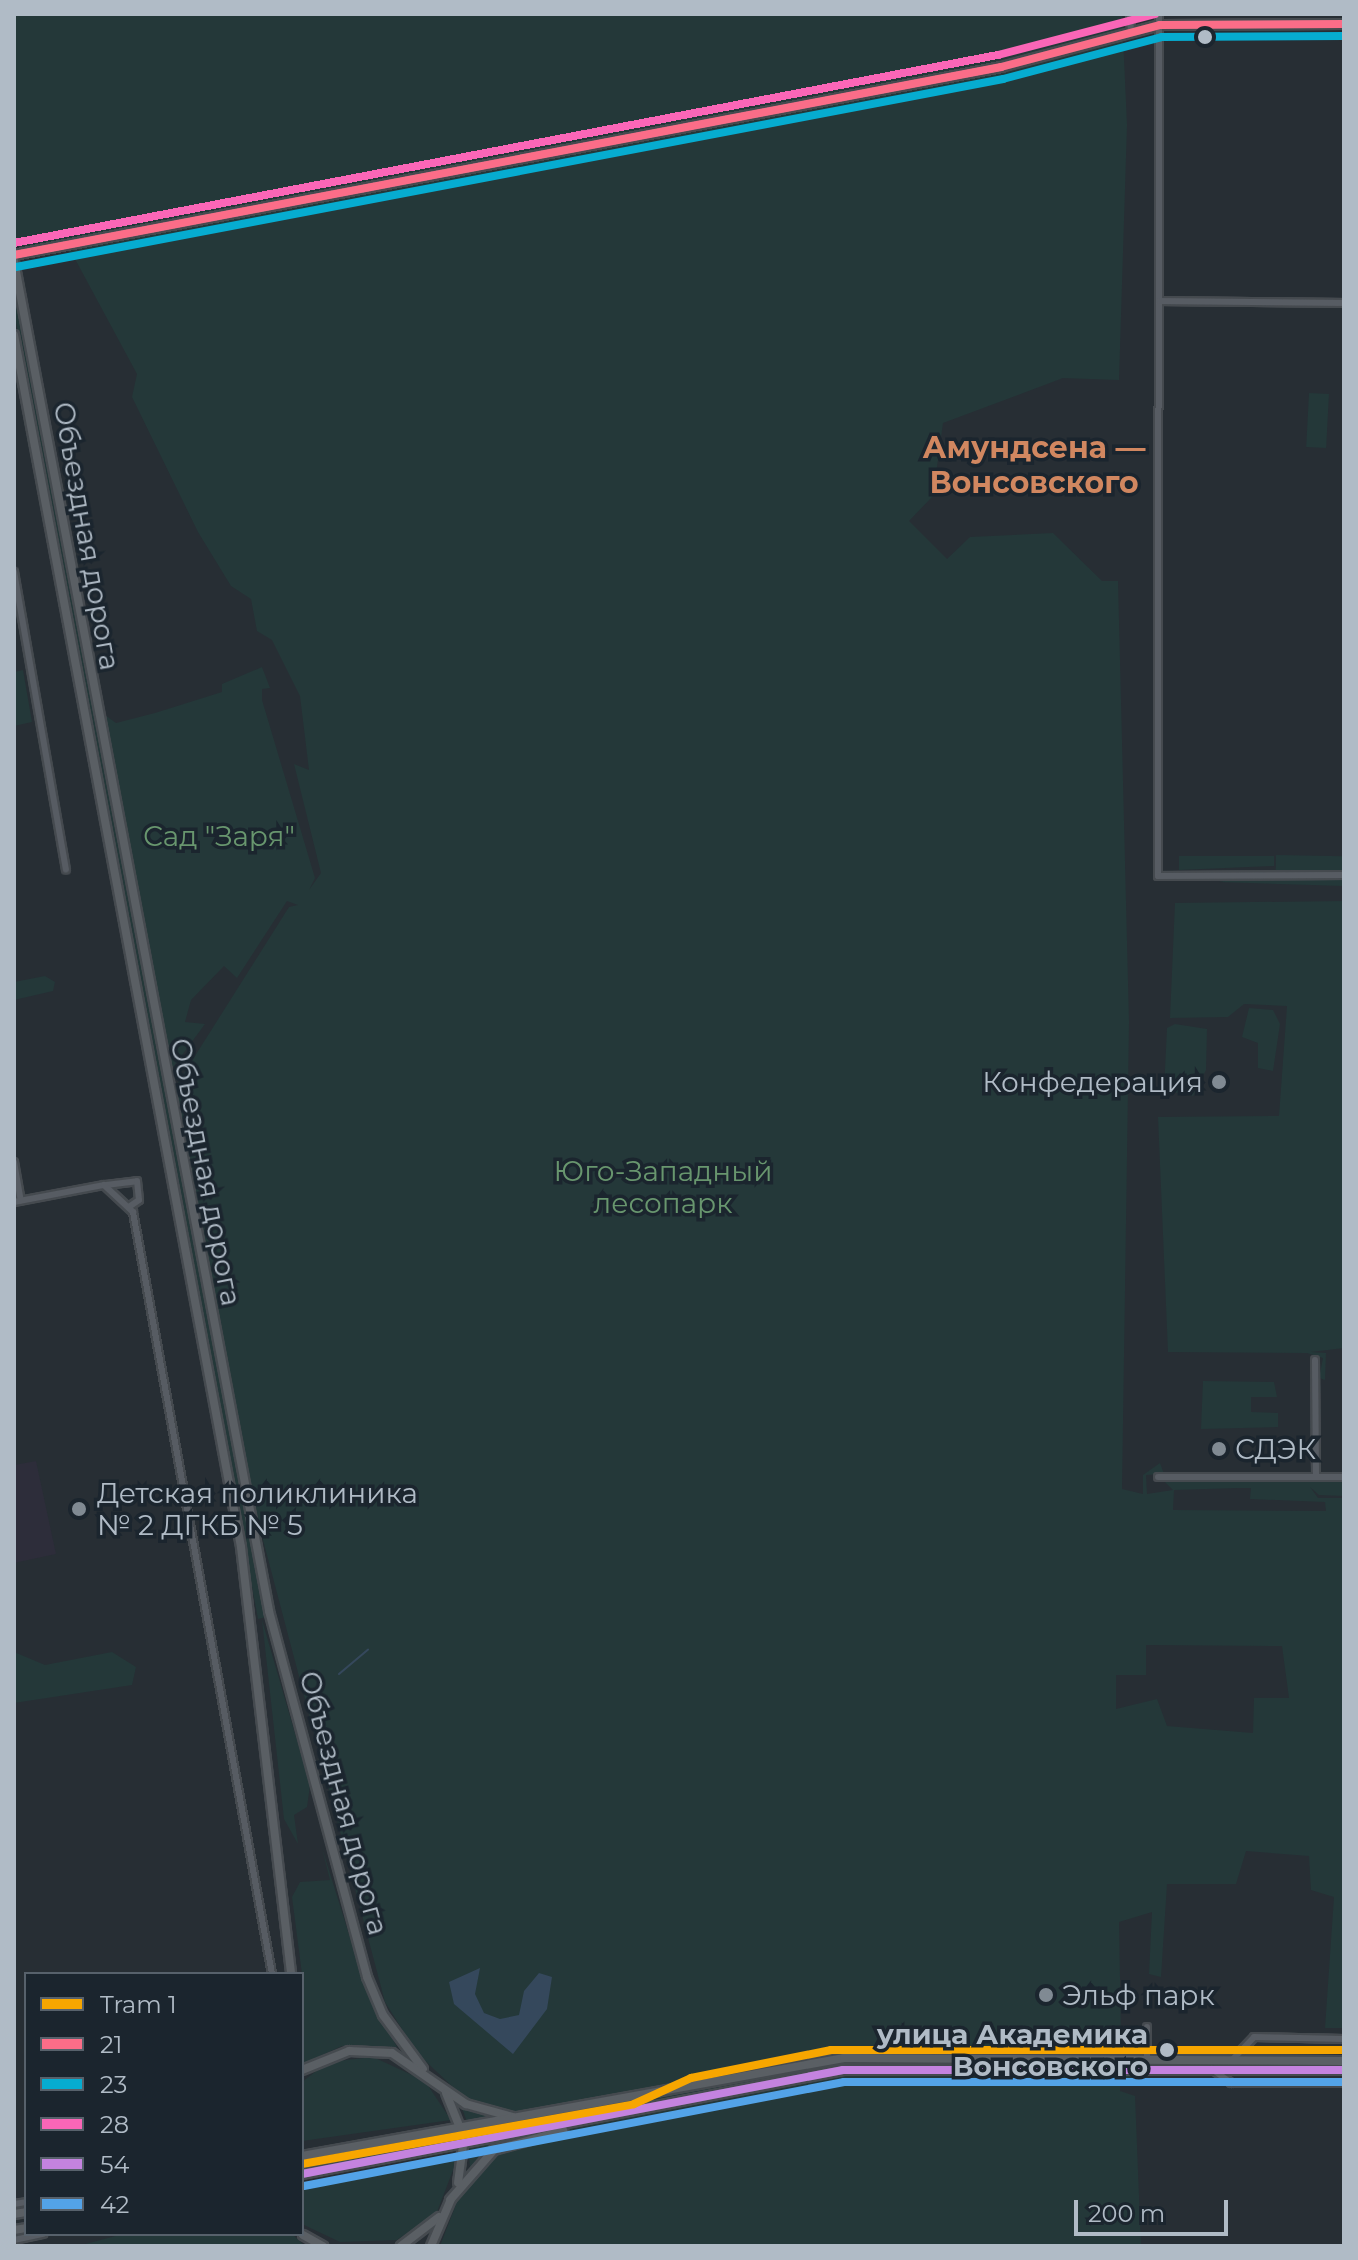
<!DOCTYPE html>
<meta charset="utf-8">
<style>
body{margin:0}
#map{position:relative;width:1358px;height:2260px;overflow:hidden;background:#272e34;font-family:Montserrat,sans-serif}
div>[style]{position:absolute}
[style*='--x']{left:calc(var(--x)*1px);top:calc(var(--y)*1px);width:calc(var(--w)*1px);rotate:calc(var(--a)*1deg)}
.medical>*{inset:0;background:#2d2d3a}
.green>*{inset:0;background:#243839;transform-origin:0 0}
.water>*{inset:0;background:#35485c}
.stream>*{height:2px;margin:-1px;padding:0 1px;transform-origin:1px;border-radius:1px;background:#35485c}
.roads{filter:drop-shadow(2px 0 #454a4f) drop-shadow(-2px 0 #454a4f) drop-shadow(0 2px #454a4f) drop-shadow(0 -2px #454a4f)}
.minor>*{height:6px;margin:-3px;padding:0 3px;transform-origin:3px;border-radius:3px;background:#575c63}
.major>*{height:8px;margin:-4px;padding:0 4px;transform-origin:4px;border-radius:4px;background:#5a5f64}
.bus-1>*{height:8px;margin:-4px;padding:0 4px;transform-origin:4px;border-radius:4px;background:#fb6d88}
.bus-2>*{height:8px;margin:-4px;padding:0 4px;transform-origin:4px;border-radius:4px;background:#06acd0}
.bus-3>*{height:8px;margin:-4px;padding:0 4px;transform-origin:4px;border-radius:4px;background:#fa66b7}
.bus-4>*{height:8px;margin:-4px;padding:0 4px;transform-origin:4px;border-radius:4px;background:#c483df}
.bus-5>*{height:8px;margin:-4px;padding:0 4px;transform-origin:4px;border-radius:4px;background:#53a3e8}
.tram-1>*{height:8px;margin:-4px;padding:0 4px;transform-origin:4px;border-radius:4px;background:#f7a600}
.dots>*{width:22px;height:22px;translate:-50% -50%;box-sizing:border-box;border:4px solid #1b252e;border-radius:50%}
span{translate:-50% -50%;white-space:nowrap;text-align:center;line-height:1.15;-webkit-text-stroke:7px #1b252e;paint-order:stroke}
.street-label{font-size:28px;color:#b0bbc6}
.park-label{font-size:28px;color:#68966e}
.poi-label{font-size:28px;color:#b0bbc6}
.right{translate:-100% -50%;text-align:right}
.left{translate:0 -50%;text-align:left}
.stop-label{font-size:28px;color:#b0bbc6;font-weight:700}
.neighbourhood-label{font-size:30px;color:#d18760;font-weight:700}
.frame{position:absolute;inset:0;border:16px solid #b0bbc6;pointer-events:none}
.legend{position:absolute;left:24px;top:1972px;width:280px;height:264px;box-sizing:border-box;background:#1b252e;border:2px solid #57616b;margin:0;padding:10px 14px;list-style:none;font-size:24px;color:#b0bbc6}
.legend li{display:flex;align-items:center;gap:16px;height:40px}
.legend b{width:40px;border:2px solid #57616b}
.scale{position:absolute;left:1074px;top:2200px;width:154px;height:36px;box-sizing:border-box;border:4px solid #b0bbc6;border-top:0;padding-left:10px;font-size:24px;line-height:28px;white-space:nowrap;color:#b0bbc6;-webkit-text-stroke:6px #1b252e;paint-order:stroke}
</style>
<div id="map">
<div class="medical">
<i style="clip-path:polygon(36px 1461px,56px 1554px,14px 1563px,14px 1465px)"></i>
</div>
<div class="green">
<i style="clip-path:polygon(evenodd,14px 14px,1122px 14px,1127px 125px,1119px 380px,1063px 378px,943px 423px,933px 496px,909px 521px,947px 559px,970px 537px,1053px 533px,1102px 581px,1118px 581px,1129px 1022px,1122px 1489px,1143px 1494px,1143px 1475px,1160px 1463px,1164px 1474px,1146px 1475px,1147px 1494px,1173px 1490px,1163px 1480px,1344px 1481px,1344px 1496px,1319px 1495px,1310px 1487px,1318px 1498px,1344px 1498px,1344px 2028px,1325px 2028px,1334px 1897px,1311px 1890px,1309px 1856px,1246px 1851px,1236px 1884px,1167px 1884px,1161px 1977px,1149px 1974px,1152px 1912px,1119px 1922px,1121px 2035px,1134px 2045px,1121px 2046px,1120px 2073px,1133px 2074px,1133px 2085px,1120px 2085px,1120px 2091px,1135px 2096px,1141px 2246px,440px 2246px,470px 2168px,466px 2119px,455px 2089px,417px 2053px,385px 2002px,258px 1521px,176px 1086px,289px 907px,298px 905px,287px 901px,237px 978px,224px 966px,191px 1000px,185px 1022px,205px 1024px,171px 1070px,105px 715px,116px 723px,155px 713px,222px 692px,222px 684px,262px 667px,270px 688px,262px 689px,262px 700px,315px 878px,309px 890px,321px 873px,294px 764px,309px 770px,300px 696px,272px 640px,257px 631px,251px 599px,231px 586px,198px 532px,132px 397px,137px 374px,75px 259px,60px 241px,23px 249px,15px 240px,14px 14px,1238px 1488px,1251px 1488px,1250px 1499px,1325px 1502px,1326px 1511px,1173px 1510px,1174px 1490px,1238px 1488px,14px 14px,1146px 1645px,1282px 1646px,1289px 1698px,1254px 1698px,1253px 1733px,1167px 1726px,1157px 1699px,1116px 1709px,1116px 1675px,1146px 1675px,1146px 1645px)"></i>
<i style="clip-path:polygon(14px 289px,266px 1617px,258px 1619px,14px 312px)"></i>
<i style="left:1309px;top:393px;width:20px;height:54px;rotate:3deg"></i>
<i style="clip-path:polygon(23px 670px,32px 722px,14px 726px,14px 672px)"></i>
<i style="left:1276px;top:855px;width:68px;height:15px;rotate:1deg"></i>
<i style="clip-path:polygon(1179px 856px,1274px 856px,1274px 866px,1179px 870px)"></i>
<i style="clip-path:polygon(1344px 879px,1344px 886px,1219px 882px,1235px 879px)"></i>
<i style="clip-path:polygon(1344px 901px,1344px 1348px,1311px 1352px,1326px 1353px,1325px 1380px,1319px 1378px,1323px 1358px,1307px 1353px,1168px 1352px,1158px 1117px,1279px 1116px,1287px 1006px,1244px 1004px,1228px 1017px,1170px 1018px,1175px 903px)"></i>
<i style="clip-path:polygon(45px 976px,55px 982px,53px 991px,14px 1000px,14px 982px)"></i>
<i style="clip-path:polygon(1249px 1008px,1273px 1010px,1280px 1024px,1273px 1071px,1258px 1068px,1258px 1043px,1242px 1037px)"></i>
<i style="clip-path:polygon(1175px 1024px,1207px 1029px,1206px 1070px,1193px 1096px,1164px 1090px,1167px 1028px)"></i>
<i style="clip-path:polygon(1203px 1381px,1274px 1382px,1277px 1397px,1251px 1397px,1251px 1412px,1278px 1413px,1278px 1427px,1201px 1429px)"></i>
<i style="clip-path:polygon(262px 1620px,310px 1785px,307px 1807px,294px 1815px,298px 1844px,284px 1819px)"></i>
<i style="clip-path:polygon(14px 1652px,45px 1665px,112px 1652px,136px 1667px,132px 1685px,14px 1703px)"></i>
<i style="clip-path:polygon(322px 1848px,368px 1995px,397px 2047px,342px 2046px,302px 2064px,302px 1974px,292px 1897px,300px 1882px,330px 1880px)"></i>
<i style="clip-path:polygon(373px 2057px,425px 2081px,451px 2120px,302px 2141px,302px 2082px,328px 2062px)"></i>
<i style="clip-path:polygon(458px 2157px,437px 2212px,397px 2240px,340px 2242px,302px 2224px,302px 2187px)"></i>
<i style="clip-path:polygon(123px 2234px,292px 2234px,305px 2246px,78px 2246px)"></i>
</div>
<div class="water">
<i style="clip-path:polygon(480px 1968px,475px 1994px,484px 2013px,500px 2019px,519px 2015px,524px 1991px,539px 1973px,552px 1977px,547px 2009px,513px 2054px,454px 2004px,449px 1982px)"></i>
</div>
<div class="stream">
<i style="--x:339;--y:1674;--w:38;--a:-40"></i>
</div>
<div class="roads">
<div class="minor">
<i style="--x:1130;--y:14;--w:18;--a:87"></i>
<i style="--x:1159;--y:14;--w:862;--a:90.07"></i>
<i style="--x:1158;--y:876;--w:186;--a:-0.3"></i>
<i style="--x:1160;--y:301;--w:184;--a:0.6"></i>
<i style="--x:14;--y:572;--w:302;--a:80.1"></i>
<i style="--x:14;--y:1162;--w:39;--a:80"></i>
<i style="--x:106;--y:1185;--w:31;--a:-7"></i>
<i style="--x:137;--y:1181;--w:19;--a:84"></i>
<i style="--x:139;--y:1200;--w:11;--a:146"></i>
<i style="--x:14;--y:1202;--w:92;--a:-10.7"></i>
<i style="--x:104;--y:1185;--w:40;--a:43"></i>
<i style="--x:133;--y:1212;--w:775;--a:79.66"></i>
<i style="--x:1315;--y:1360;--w:117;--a:89.5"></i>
<i style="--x:1158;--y:1477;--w:186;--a:0"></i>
<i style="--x:1233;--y:2059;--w:30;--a:-46"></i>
<i style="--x:1254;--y:2037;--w:90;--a:1.3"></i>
<i style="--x:1147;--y:2064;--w:37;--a:-90"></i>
<i style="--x:1212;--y:2069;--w:24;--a:36"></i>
<i style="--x:1231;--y:2083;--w:113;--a:0"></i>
<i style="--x:14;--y:2204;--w:12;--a:-9"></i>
<i style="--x:14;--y:2240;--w:30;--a:-12"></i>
</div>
<div class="major">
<i style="--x:14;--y:255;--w:1005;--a:-10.78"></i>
<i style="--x:1001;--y:67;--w:164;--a:-14.8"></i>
<i style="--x:1160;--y:25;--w:184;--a:-0.3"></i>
<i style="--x:14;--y:261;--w:1374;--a:79.3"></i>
<i style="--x:269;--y:1611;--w:379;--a:75"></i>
<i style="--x:367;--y:1977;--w:41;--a:67.2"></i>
<i style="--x:383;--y:2015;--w:67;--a:53.5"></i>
<i style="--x:14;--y:335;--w:1233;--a:79.39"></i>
<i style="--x:241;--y:1547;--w:430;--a:83.3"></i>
<i style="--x:302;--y:2070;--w:51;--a:-22"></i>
<i style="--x:349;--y:2051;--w:43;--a:2.7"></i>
<i style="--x:392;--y:2053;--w:90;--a:34.6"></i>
<i style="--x:466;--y:2104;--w:49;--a:15.5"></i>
<i style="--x:446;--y:2093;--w:48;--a:68.2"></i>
<i style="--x:464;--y:2138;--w:45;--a:97.6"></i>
<i style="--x:302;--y:2156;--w:551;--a:-10.25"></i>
<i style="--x:844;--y:2058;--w:500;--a:0.34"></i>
<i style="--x:302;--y:2174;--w:551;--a:-10.88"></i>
<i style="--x:843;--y:2070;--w:501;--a:0"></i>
<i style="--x:450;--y:2200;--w:67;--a:-48.7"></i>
<i style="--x:494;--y:2150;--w:72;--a:-15.4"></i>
<i style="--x:14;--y:2214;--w:12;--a:-9"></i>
<i style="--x:14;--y:2230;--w:12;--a:-9"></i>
<i style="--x:303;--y:2235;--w:23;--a:29"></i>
<i style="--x:401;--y:2246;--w:48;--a:-37.3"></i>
<i style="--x:431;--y:2246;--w:51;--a:-66.9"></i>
</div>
</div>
<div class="bus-1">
<i style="--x:14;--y:255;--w:1005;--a:-10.78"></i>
<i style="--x:1001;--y:67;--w:164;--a:-14.8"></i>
<i style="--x:1160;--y:25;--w:184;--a:-0.3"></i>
</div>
<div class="bus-2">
<i style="--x:16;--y:267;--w:1005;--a:-10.78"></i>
<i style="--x:1003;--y:79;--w:164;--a:-14.8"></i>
<i style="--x:1162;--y:37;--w:182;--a:-0.3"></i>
</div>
<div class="bus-3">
<i style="--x:14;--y:243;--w:1002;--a:-10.82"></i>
<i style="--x:998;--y:55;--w:162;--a:-14.6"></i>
</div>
<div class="bus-4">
<i style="--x:302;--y:2174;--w:551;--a:-10.88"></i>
<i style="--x:843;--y:2070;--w:501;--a:0"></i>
</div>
<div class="bus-5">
<i style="--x:304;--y:2186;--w:550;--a:-10.9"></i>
<i style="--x:844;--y:2082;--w:500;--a:0"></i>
</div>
<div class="tram-1">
<i style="--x:302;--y:2164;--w:337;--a:-10.2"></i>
<i style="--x:634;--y:2104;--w:63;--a:-24.5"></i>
<i style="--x:691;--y:2078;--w:143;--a:-11.3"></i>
<i style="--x:831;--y:2050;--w:513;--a:0"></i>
</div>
<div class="dots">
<i style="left:1205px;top:37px;background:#b0bbc6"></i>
<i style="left:1219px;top:1082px;background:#808a93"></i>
<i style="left:1219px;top:1449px;background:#808a93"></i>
<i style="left:79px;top:1509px;background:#808a93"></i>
<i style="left:1046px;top:1995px;background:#808a93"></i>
<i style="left:1167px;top:2050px;background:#b0bbc6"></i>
</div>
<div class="street-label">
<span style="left:87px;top:536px;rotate:80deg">Объездная дорога</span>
<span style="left:206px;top:1172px;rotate:79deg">Объездная дорога</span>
<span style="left:344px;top:1803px;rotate:75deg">Объездная дорога</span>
</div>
<div class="park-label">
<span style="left:219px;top:836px">Сад "Заря"</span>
<span style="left:663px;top:1187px">Юго-Западный<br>лесопарк</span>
</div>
<div class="poi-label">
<span class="right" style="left:1203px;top:1082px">Конфедерация</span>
<span class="left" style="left:1235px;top:1449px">СДЭК</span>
<span class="left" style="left:97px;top:1509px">Детская поликлиника<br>№ 2 ДГКБ № 5</span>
<span class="left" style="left:1062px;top:1995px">Эльф парк</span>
</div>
<div class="stop-label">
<span class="right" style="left:1148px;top:2050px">улица Академика<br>Вонсовского</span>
</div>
<div class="neighbourhood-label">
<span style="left:1034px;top:465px">Амундсена —<br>Вонсовского</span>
</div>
<div class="frame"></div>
<ul class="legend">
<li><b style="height:10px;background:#f7a600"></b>Tram 1</li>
<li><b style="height:10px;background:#fb6d88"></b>21</li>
<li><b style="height:10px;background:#06acd0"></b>23</li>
<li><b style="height:10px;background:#fa66b7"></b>28</li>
<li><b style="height:10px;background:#c483df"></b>54</li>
<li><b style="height:10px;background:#53a3e8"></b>42</li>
</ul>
<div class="scale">200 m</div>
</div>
